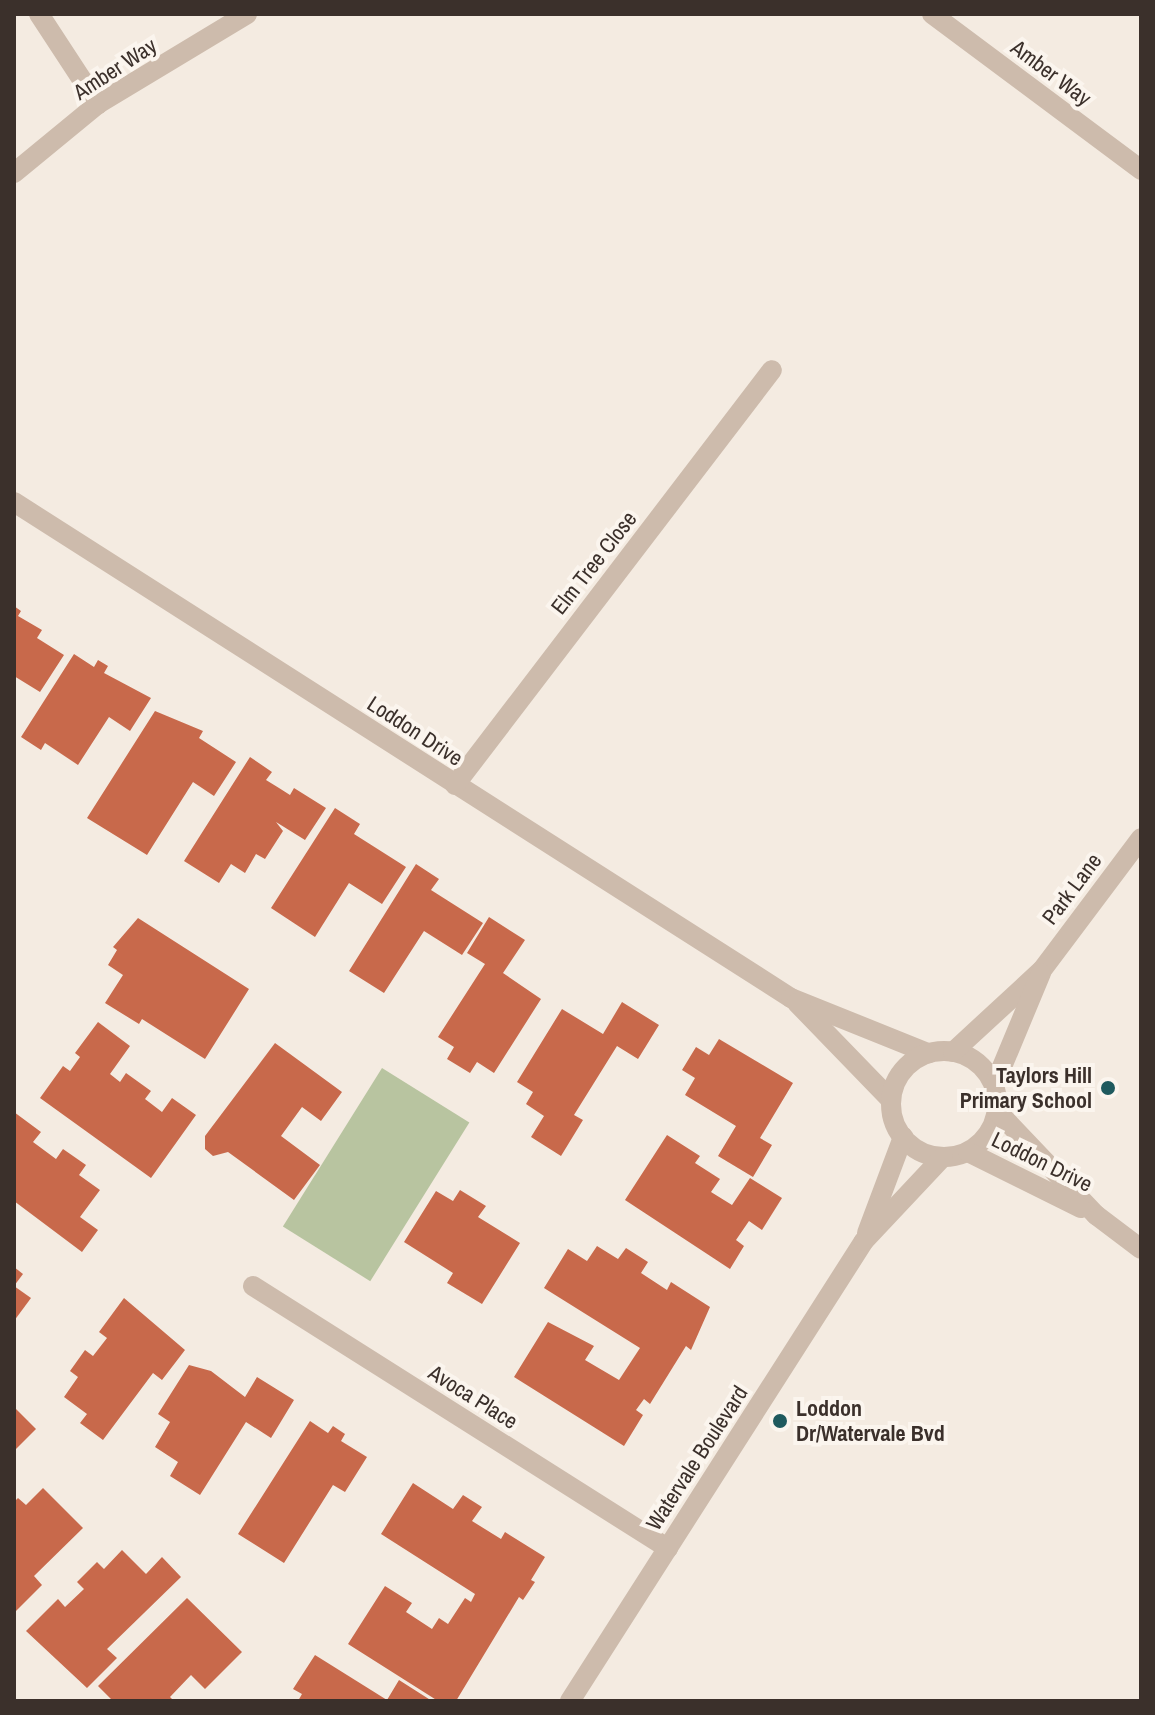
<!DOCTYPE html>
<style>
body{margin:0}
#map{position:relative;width:1155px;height:1715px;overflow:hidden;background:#f4ebe1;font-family:"Archivo Narrow",sans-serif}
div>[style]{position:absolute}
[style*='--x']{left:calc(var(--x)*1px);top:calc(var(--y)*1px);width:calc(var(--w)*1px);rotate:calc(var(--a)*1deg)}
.green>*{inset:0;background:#b8c4a0;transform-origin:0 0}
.building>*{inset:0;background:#c8694b}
.minor>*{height:20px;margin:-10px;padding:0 10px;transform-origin:10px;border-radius:10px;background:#cdbbac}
.minor>.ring{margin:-10px;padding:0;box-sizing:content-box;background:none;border:20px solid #cdbbac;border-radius:50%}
.dots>*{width:22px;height:22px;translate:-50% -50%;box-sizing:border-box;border:4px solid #fbf5ee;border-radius:50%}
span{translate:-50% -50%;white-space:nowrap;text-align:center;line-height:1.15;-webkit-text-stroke:8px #fbf5ee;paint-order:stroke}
.street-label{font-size:22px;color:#3b302b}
.poi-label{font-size:22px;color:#3b302b;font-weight:700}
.right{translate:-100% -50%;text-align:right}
.left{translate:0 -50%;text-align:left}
.frame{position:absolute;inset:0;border:16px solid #3b302b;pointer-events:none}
</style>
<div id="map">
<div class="green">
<i style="left:382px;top:1068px;width:103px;height:187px;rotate:32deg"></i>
</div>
<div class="building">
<i style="clip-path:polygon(14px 606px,21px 611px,18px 616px,42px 630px,37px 638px,64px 655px,40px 692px,14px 676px)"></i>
<i style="clip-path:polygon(74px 654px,94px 667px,98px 660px,108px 666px,104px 673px,151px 698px,130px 731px,109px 717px,78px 765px,45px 743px,41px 750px,21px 737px)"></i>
<i style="clip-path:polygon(155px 711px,203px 731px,199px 738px,236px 762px,214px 796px,193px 782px,147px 855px,87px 818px)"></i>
<i style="clip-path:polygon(250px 757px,272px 772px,266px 780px,279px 788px,290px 795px,294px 788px,326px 808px,305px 840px,276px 822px,283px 831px,265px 859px,256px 854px,245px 873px,231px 864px,219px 883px,184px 861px)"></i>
<i style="clip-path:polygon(335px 808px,360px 824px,354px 834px,406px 867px,382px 904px,349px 883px,315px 937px,271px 908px)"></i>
<i style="clip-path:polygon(416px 864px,439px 879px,431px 890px,483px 923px,462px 955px,424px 931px,384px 993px,349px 971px)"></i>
<i style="clip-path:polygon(489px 917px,525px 940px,503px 973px,541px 999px,494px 1073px,477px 1062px,470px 1073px,447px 1059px,454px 1047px,438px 1037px,485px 964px,467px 953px)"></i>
<i style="clip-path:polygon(138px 918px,249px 989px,205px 1059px,142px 1019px,139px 1024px,105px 1003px,123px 975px,108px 965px,117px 950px,113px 947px)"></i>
<i style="clip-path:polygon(622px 1002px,659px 1025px,638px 1059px,617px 1046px,574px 1115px,583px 1120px,561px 1156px,531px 1137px,544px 1116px,526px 1104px,533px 1092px,517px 1082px,562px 1009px,603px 1034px)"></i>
<i style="clip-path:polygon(98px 1022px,130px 1046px,110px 1074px,120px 1082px,126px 1073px,151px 1091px,145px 1099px,162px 1112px,172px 1098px,196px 1115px,151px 1178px,40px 1098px,63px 1066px,70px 1071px,80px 1057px,75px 1053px)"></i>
<i style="clip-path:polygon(719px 1039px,793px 1083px,760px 1138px,772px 1145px,753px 1177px,718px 1156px,736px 1126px,685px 1095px,695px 1078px,682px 1070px,696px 1047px,709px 1055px)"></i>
<i style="clip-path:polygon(275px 1043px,342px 1092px,321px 1121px,302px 1107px,281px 1136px,320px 1165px,294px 1200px,228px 1152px,213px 1156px,205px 1149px,205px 1136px)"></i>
<i style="clip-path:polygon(14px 1112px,41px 1132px,33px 1142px,56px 1159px,63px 1149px,86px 1165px,79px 1175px,100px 1190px,80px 1217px,98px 1230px,82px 1252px,14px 1201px)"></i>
<i style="clip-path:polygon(667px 1135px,700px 1156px,695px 1163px,720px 1179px,711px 1192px,732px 1205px,750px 1178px,782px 1198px,762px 1230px,749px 1221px,736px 1240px,744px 1246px,730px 1269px,625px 1200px)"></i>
<i style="clip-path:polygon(460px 1190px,486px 1206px,478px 1217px,520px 1243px,482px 1304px,447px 1283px,453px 1273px,404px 1242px,436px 1191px,453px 1201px)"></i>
<i style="clip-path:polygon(597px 1246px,618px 1259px,626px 1248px,648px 1262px,641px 1273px,667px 1290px,671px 1282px,710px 1307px,691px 1350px,686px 1346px,650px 1404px,644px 1399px,636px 1410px,643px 1415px,624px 1446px,514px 1377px,548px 1322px,594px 1346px,585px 1360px,619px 1380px,640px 1348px,544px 1288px,568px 1249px,587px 1261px)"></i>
<i style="clip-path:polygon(14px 1267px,23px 1274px,14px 1286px)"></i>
<i style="clip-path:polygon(14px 1286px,31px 1298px,14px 1321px)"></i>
<i style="clip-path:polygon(124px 1298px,185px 1350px,162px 1380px,153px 1373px,103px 1440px,80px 1423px,87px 1414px,64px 1397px,78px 1377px,70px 1371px,85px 1350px,93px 1356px,107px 1338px,99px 1332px)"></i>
<i style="clip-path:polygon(189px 1365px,211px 1371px,245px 1397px,257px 1377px,294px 1400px,271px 1438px,246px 1422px,200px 1495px,170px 1476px,178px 1462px,155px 1447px,170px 1422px,158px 1414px)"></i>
<i style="clip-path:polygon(14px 1407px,36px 1429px,14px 1451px)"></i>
<i style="clip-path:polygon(310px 1421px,328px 1433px,333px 1426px,345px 1434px,341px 1441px,367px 1457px,345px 1492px,333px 1485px,284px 1563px,238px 1534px)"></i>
<i style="clip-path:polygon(413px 1483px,453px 1509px,463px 1495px,482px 1507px,472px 1521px,501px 1539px,505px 1532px,545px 1557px,531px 1580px,535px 1582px,523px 1600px,519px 1597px,456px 1701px,438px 1701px,348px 1644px,385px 1586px,412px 1603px,406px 1612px,432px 1629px,439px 1618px,448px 1624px,465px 1598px,471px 1602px,475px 1594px,381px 1534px)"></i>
<i style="clip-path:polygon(43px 1488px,83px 1528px,34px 1576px,42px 1585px,14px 1613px,14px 1502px,18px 1498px,26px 1505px)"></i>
<i style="clip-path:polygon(122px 1550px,146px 1574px,162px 1557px,181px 1577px,107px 1649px,117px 1658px,87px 1688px,26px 1631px,58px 1599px,65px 1607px,84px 1589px,77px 1582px,97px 1562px,104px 1569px)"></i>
<i style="clip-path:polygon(187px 1598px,242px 1652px,205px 1689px,191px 1675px,170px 1697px,174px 1701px,113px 1701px,98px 1686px)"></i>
<i style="clip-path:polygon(315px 1655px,387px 1700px,399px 1680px,432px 1701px,298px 1701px,302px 1694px,293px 1689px)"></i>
</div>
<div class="minor">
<i style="--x:39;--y:14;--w:108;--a:56.8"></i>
<i style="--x:932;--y:14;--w:261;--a:36.7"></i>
<i style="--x:14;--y:173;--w:109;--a:-39.4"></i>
<i style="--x:98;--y:104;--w:174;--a:-31.1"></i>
<i style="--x:14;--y:502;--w:922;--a:32.55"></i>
<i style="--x:791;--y:998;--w:148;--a:21.9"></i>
<i style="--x:455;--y:785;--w:522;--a:-52.63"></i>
<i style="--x:797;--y:1003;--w:135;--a:45.9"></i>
<i class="ring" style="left:891px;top:1051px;width:86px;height:86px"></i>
<i style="--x:953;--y:1052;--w:121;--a:-42.7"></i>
<i style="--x:1042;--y:970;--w:165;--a:-53.1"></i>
<i style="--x:994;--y:1086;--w:122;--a:-67.4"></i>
<i style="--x:997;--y:1111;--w:144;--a:46.4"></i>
<i style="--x:1096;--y:1215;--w:56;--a:37.1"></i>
<i style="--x:968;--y:1152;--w:126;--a:26.4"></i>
<i style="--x:867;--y:1233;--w:103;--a:-69.4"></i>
<i style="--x:253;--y:1286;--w:491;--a:32.3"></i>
<i style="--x:570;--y:1701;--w:546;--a:-57.42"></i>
<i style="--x:864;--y:1241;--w:115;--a:-46.8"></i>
</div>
<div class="dots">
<i style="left:1108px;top:1088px;background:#1f5a5e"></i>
<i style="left:780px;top:1421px;background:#1f5a5e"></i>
</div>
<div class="street-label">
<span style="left:115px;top:69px;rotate:-33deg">Amber Way</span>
<span style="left:1051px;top:73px;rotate:37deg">Amber Way</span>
<span style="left:594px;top:563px;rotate:-52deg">Elm Tree Close</span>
<span style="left:415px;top:731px;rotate:33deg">Loddon Drive</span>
<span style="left:1072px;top:889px;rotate:-53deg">Park Lane</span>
<span style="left:1042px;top:1162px;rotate:26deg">Loddon Drive</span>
<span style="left:473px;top:1397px;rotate:32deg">Avoca Place</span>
<span style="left:697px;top:1458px;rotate:-57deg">Watervale Boulevard</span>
</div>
<div class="poi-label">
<span class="right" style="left:1092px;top:1088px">Taylors Hill<br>Primary School</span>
<span class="left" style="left:796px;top:1421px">Loddon<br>Dr/Watervale Bvd</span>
</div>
<div class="frame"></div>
</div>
